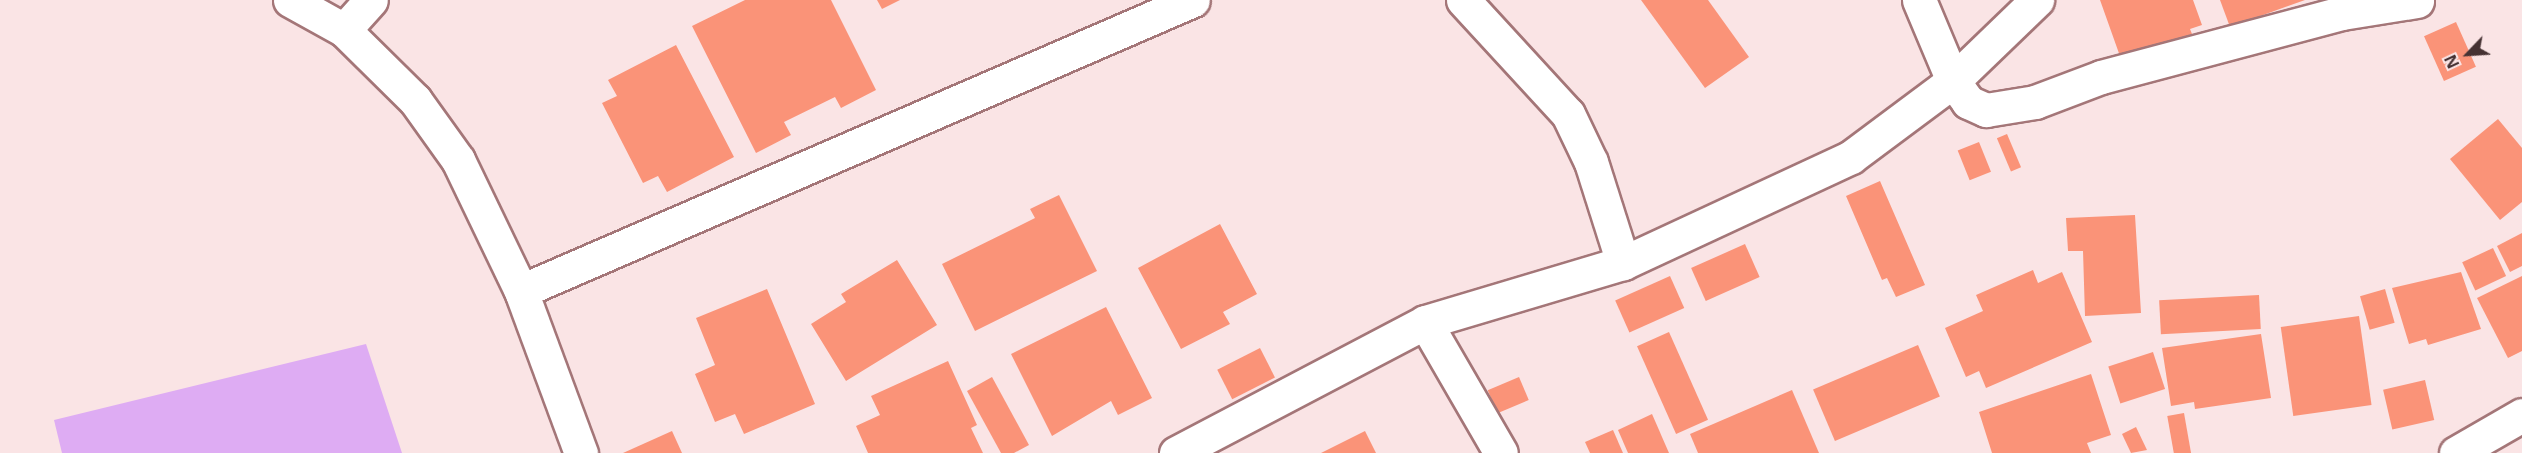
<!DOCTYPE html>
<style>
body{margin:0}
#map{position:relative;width:2522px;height:453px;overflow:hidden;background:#fae4e5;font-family:"Open Sans",sans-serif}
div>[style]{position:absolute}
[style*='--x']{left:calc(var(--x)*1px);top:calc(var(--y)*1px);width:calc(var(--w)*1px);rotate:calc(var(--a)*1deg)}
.green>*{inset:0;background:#deacf3}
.building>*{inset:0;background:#fa9378;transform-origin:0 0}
.roads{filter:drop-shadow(2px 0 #a47678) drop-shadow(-2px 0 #a47678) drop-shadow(0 2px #a47678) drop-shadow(0 -2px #a47678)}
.minor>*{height:33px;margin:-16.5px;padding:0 16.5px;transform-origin:16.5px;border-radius:16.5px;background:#fff}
span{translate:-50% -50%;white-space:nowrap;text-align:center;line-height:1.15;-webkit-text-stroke:5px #fae4e5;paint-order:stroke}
.north{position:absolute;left:2438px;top:24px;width:60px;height:60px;-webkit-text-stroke:4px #fae4e5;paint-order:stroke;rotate:245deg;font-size:16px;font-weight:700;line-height:24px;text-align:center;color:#463233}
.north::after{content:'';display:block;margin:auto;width:21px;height:27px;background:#463233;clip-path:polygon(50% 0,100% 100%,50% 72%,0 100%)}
</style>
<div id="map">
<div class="green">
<i style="clip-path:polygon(366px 344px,402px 453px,62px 453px,54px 420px)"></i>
</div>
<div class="building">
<i style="clip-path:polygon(745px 0,831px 0,876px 90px,841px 108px,835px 97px,784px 122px,791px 135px,756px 153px,692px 26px)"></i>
<i style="clip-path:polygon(877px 0,900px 0,882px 9px)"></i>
<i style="clip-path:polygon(1641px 0,1708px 0,1749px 57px,1705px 88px)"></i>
<i style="clip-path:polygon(2100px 0,2193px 0,2202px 25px,2190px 29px,2192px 34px,2121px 59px)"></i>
<i style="clip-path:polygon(2220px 0,2305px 0,2230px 27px)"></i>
<i style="left:2456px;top:22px;width:49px;height:35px;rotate:66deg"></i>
<i style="clip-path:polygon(676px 45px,734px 157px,667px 192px,658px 176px,643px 183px,602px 103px,617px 96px,608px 80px)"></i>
<i style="clip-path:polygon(2498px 119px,2522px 148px,2522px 202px,2500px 220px,2450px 159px)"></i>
<i style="left:2007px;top:134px;width:36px;height:11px;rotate:67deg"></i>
<i style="left:1979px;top:142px;width:32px;height:23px;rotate:68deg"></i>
<i style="clip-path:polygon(1880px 181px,1925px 285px,1896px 297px,1887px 278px,1882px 280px,1846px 196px)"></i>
<i style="clip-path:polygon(1059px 195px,1097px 271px,975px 331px,942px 264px,1035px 218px,1030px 209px)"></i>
<i style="clip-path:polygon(2135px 215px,2141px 313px,2085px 316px,2083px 251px,2068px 251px,2066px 218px)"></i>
<i style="clip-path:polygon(1220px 224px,1257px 294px,1223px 312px,1230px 324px,1181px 349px,1138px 268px)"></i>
<i style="clip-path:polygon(2522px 233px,2522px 266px,2510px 272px,2497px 246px)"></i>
<i style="left:1745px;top:244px;width:36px;height:59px;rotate:66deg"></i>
<i style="left:2493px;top:248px;width:31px;height:34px;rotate:65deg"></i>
<i style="clip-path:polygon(897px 260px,937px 325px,846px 381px,811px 324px,846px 302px,841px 294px)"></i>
<i style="clip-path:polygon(2033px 270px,2038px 283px,2062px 272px,2092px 342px,1986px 388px,1979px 371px,1966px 377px,1945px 328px,1983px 311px,1976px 295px)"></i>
<i style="clip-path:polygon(2461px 272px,2481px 329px,2428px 345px,2426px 339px,2409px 344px,2392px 288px)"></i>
<i style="left:1670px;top:276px;width:35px;height:60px;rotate:66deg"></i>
<i style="clip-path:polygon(2522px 276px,2522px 351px,2508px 358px,2477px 298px)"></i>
<i style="clip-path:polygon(767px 289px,815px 404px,744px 434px,735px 414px,715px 422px,695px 374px,715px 365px,696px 318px)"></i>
<i style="left:2385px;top:289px;width:35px;height:26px;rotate:74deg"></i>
<i style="left:2259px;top:295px;width:34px;height:100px;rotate:87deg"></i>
<i style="clip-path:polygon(1106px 307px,1152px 398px,1118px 415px,1111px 401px,1052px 436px,1011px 354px)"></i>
<i style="left:2359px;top:316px;width:90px;height:79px;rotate:82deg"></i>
<i style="left:1669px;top:332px;width:96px;height:35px;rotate:66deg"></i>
<i style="clip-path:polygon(2261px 334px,2271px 398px,2195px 409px,2194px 402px,2171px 406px,2162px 348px)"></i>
<i style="left:1918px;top:345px;width:56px;height:114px;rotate:67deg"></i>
<i style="left:1260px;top:348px;width:33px;height:48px;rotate:63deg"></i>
<i style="left:2153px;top:352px;width:39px;height:47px;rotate:72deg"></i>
<i style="clip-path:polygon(948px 361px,977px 425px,971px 428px,983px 453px,868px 453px,856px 426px,880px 415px,871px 396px)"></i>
<i style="clip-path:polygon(2091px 374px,2111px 435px,2087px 443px,2091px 453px,1992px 453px,1979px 412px)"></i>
<i style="clip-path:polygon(992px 377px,1029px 445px,1014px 453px,1001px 453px,967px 391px)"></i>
<i style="left:1519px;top:377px;width:25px;height:34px;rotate:67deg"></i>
<i style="left:2425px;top:380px;width:41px;height:43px;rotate:77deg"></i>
<i style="clip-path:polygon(1792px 390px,1819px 453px,1698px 453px,1690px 434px)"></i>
<i style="left:2184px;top:413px;width:41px;height:17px;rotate:80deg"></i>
<i style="clip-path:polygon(1652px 414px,1669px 453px,1628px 453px,1618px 430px)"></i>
<i style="clip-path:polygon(2136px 427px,2147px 450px,2131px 453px,2122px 434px)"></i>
<i style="clip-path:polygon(1613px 430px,1623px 453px,1590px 453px,1585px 442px)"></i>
<i style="clip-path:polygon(672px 431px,682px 453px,623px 453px)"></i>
<i style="clip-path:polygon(1365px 431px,1376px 453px,1321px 453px)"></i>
</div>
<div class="roads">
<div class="minor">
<i style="--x:290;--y:0;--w:62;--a:29.1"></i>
<i style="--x:344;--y:30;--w:100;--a:44.6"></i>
<i style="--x:415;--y:100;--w:74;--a:54.4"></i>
<i style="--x:458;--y:160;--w:145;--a:64.3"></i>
<i style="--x:521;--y:291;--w:173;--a:69.7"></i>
<i style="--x:1463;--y:0;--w:155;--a:47.4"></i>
<i style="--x:1568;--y:114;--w:53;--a:64.4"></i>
<i style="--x:1591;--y:162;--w:106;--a:72.4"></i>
<i style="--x:1919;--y:0;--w:88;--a:67.2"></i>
<i style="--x:1953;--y:81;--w:26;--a:54"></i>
<i style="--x:1968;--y:102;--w:20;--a:24"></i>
<i style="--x:1986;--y:110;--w:50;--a:-9.3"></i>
<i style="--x:2035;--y:102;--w:71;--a:-20.7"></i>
<i style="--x:2101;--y:77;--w:249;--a:-14.9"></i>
<i style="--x:2342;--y:13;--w:76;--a:-9.1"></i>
<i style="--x:344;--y:30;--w:40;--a:-48"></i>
<i style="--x:521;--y:291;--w:732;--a:-23.41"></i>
<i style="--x:1425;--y:322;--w:151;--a:59.9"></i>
<i style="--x:1176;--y:453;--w:281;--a:-27.7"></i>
<i style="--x:1425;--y:322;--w:207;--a:-16.6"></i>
<i style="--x:1623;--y:263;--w:251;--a:-24.9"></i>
<i style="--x:1851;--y:157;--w:127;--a:-36.7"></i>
<i style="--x:1953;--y:81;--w:117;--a:-44"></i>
<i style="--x:2456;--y:453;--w:76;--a:-29.9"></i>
</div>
</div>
<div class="north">N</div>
</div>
